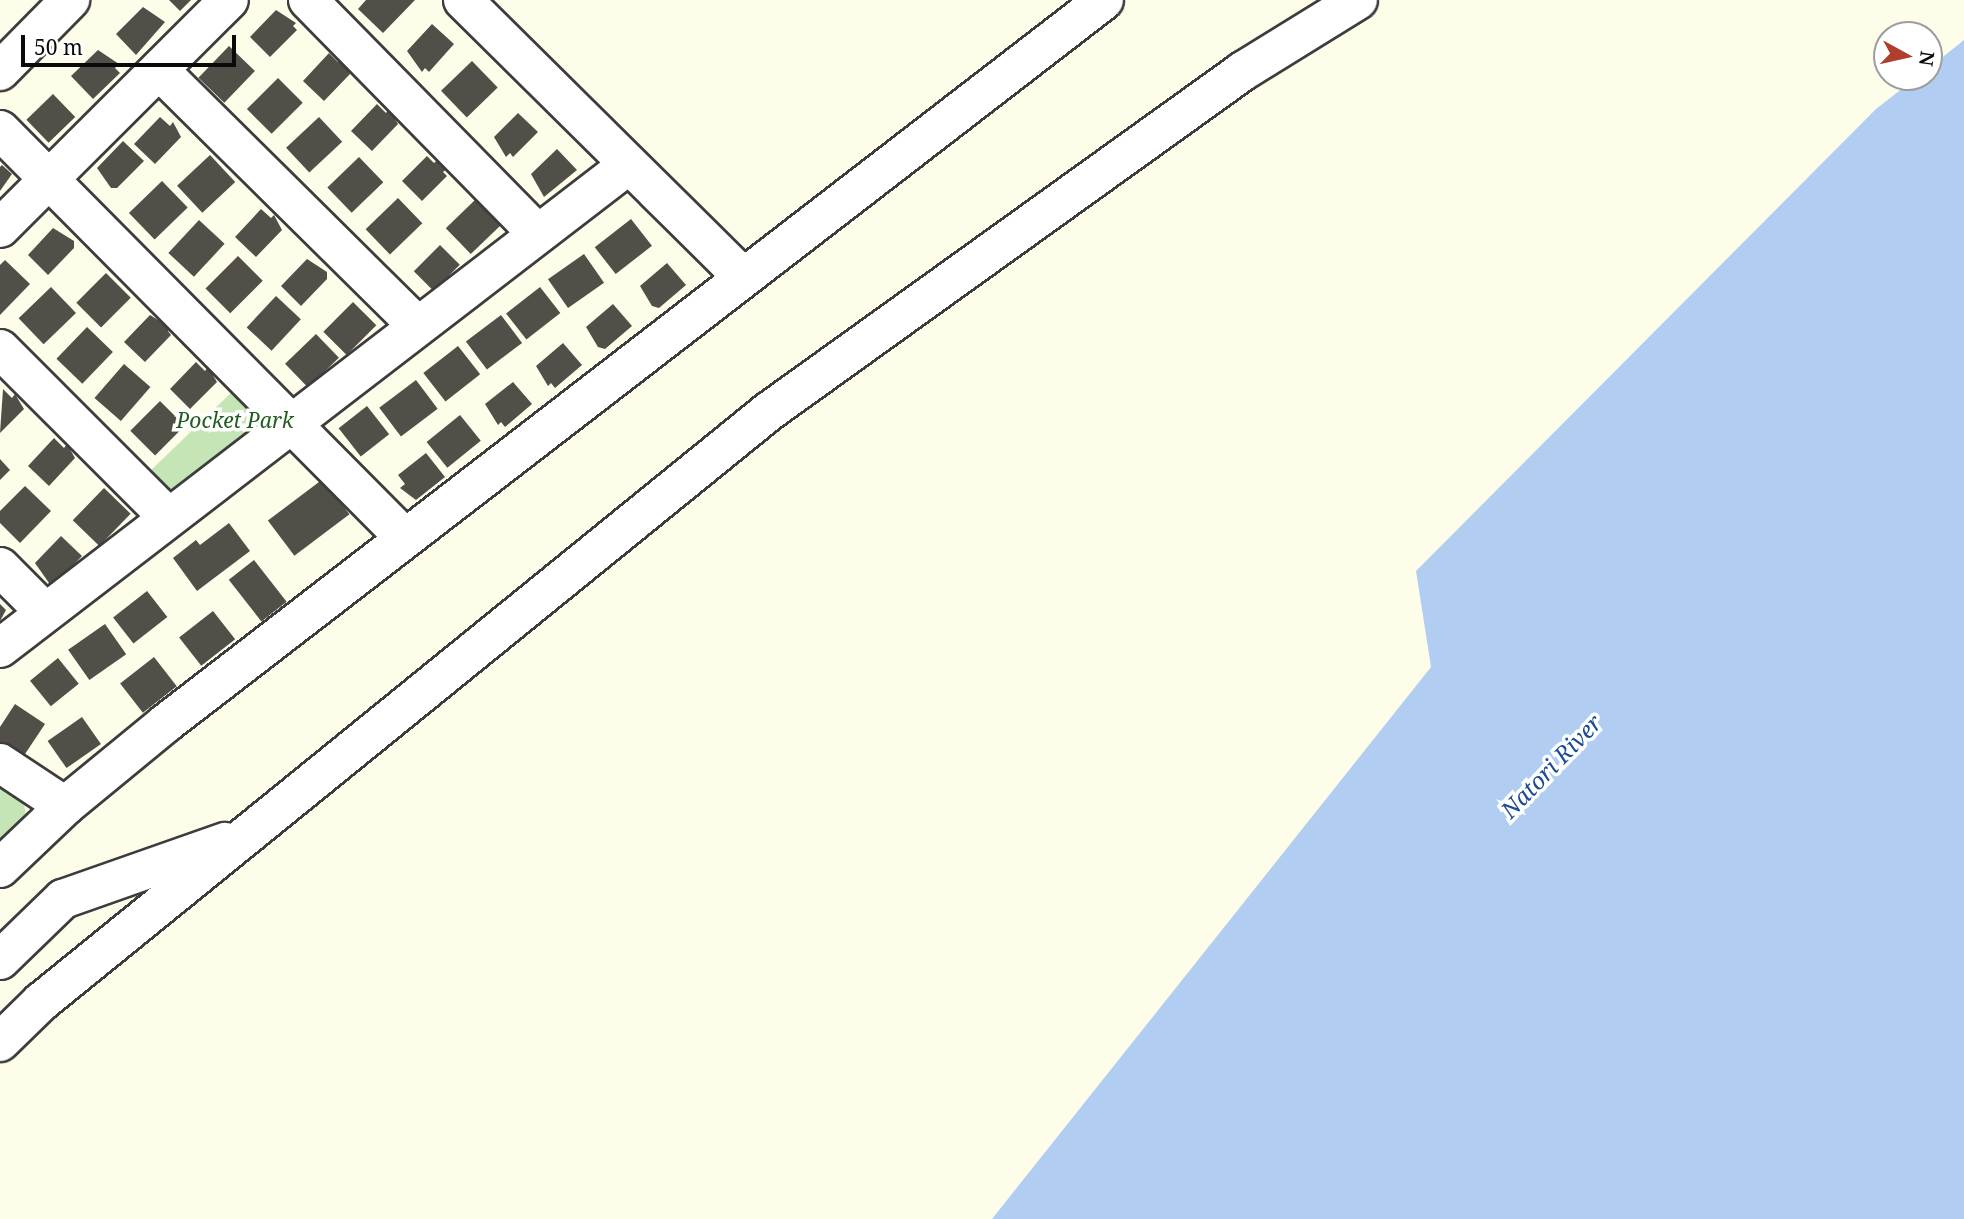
<!DOCTYPE html>
<style>
body{margin:0}
#map{position:relative;width:1964px;height:1219px;overflow:hidden;background:#fefde9;font-family:"Noto Serif",serif}
div>[style]{position:absolute}
[style*='--x']{left:calc(var(--x)*1px);top:calc(var(--y)*1px);width:calc(var(--w)*1px);rotate:calc(var(--a)*1deg)}
.green>*{inset:0;background:#c6e5b6}
.water>*{inset:0;background:#b1cef2}
.building>*{inset:0;background:#524e48;transform-origin:0 0}
.roads{filter:drop-shadow(2px 0 #3d3d3d) drop-shadow(-2px 0 #3d3d3d) drop-shadow(0 2px #3d3d3d) drop-shadow(0 -2px #3d3d3d)}
.minor>*{height:38px;margin:-19px;padding:0 19px;transform-origin:19px;border-radius:19px;background:#fff}
span{translate:-50% -50%;white-space:nowrap;text-align:center;line-height:1.15;-webkit-text-stroke:7px #fff;paint-order:stroke}
.park-label{font-size:21px;color:#225d20;font-style:italic}
.water-label{font-size:23px;color:#1d4b93;font-style:italic}
.north{position:absolute;left:1873px;top:21px;width:70px;height:70px;box-sizing:border-box;background:#fff;border:2px solid #9d9d9d;border-radius:50%;rotate:98deg;font-size:19px;font-weight:700;line-height:28px;text-align:center;color:#0a0a0a}
.north::after{content:'';display:block;margin:auto;width:24px;height:32px;background:#b13d2c;clip-path:polygon(50% 0,100% 100%,50% 72%,0 100%)}
.scale{position:absolute;left:21px;top:35px;width:215px;height:32px;box-sizing:border-box;border:4px solid #0a0a0a;border-top:0;padding-left:9px;font-size:21px;line-height:24px;white-space:nowrap;color:#0a0a0a;-webkit-text-stroke:5px #fff;paint-order:stroke}
</style>
<div id="map">
<div class="green">
<i style="clip-path:polygon(237px 387px,259px 412px,256px 432px,178px 492px,156px 490px,144px 477px)"></i>
<i style="clip-path:polygon(0 782px,23px 796px,26px 817px,0 842px)"></i>
</div>
<div class="water">
<i style="clip-path:polygon(1964px 40px,1964px 1219px,992px 1219px,1431px 667px,1416px 571px,1876px 109px,1917px 77px,1929px 77px,1929px 68px)"></i>
</div>
<div class="building">
<i style="clip-path:polygon(169px 0,191px 0,180px 11px)"></i>
<i style="clip-path:polygon(366px 0,415px 0,383px 33px,358px 9px)"></i>
<i style="clip-path:polygon(143px 7px,165px 22px,136px 55px,116px 34px)"></i>
<i style="clip-path:polygon(276px 10px,296px 23px,293px 26px,297px 30px,270px 57px,250px 37px)"></i>
<i style="clip-path:polygon(432px 24px,454px 44px,429px 72px,425px 68px,422px 72px,407px 51px)"></i>
<i style="left:229px;top:46px;width:36px;height:44px;rotate:44deg"></i>
<i style="clip-path:polygon(98px 50px,119px 64px,115px 68px,120px 73px,93px 99px,71px 76px)"></i>
<i style="clip-path:polygon(329px 53px,338px 62px,342px 59px,350px 74px,324px 101px,303px 81px)"></i>
<i style="left:472px;top:61px;width:37px;height:43px;rotate:46deg"></i>
<i style="left:278px;top:78px;width:35px;height:44px;rotate:45deg"></i>
<i style="left:53px;top:94px;width:32px;height:37px;rotate:46deg"></i>
<i style="clip-path:polygon(377px 104px,386px 113px,389px 109px,398px 124px,372px 151px,351px 131px)"></i>
<i style="clip-path:polygon(518px 113px,538px 132px,513px 157px,510px 153px,506px 157px,494px 137px)"></i>
<i style="clip-path:polygon(160px 117px,170px 126px,173px 122px,181px 137px,155px 164px,134px 144px)"></i>
<i style="left:319px;top:117px;width:34px;height:45px;rotate:47deg"></i>
<i style="clip-path:polygon(123px 141px,144px 161px,117px 188px,111px 188px,97px 168px)"></i>
<i style="clip-path:polygon(557px 149px,577px 170px,544px 197px,531px 174px)"></i>
<i style="left:210px;top:155px;width:37px;height:45px;rotate:47deg"></i>
<i style="clip-path:polygon(427px 156px,434px 163px,439px 159px,448px 168px,443px 172px,447px 176px,422px 201px,402px 181px)"></i>
<i style="left:359px;top:157px;width:35px;height:44px;rotate:46deg"></i>
<i style="clip-path:polygon(2px 165px,12px 174px,0 191px,0 167px)"></i>
<i style="left:162px;top:181px;width:37px;height:46px;rotate:46deg"></i>
<i style="left:398px;top:198px;width:35px;height:45px;rotate:46deg"></i>
<i style="left:476px;top:199px;width:36px;height:42px;rotate:46deg"></i>
<i style="clip-path:polygon(261px 209px,271px 218px,274px 215px,282px 230px,256px 257px,235px 237px)"></i>
<i style="left:631px;top:219px;width:34px;height:46px;rotate:52deg"></i>
<i style="left:199px;top:220px;width:35px;height:45px;rotate:43deg"></i>
<i style="clip-path:polygon(53px 228px,74px 241px,74px 248px,48px 275px,28px 255px)"></i>
<i style="left:440px;top:245px;width:28px;height:37px;rotate:45deg"></i>
<i style="left:584px;top:254px;width:35px;height:44px;rotate:55deg"></i>
<i style="left:238px;top:256px;width:35px;height:46px;rotate:45deg"></i>
<i style="clip-path:polygon(307px 259px,327px 272px,327px 279px,301px 306px,281px 286px)"></i>
<i style="clip-path:polygon(5px 260px,30px 284px,0 315px,0 265px)"></i>
<i style="clip-path:polygon(667px 263px,686px 285px,659px 308px,652px 306px,640px 286px)"></i>
<i style="left:106px;top:273px;width:35px;height:42px;rotate:45deg"></i>
<i style="left:51px;top:287px;width:36px;height:45px;rotate:46deg"></i>
<i style="left:540px;top:287px;width:33px;height:43px;rotate:52deg"></i>
<i style="left:276px;top:296px;width:34px;height:43px;rotate:43deg"></i>
<i style="left:353px;top:302px;width:33px;height:42px;rotate:45deg"></i>
<i style="clip-path:polygon(613px 304px,632px 326px,605px 349px,598px 347px,586px 327px)"></i>
<i style="clip-path:polygon(150px 315px,171px 328px,168px 331px,171px 335px,145px 362px,124px 342px)"></i>
<i style="left:501px;top:315px;width:35px;height:44px;rotate:53deg"></i>
<i style="left:87px;top:327px;width:36px;height:44px;rotate:44deg"></i>
<i style="left:316px;top:334px;width:33px;height:43px;rotate:46deg"></i>
<i style="clip-path:polygon(563px 343px,582px 365px,555px 388px,551px 383px,548px 386px,536px 366px)"></i>
<i style="left:458px;top:346px;width:36px;height:44px;rotate:52deg"></i>
<i style="clip-path:polygon(196px 362px,205px 371px,208px 367px,217px 382px,190px 409px,170px 389px)"></i>
<i style="left:124px;top:364px;width:35px;height:45px;rotate:41deg"></i>
<i style="left:416px;top:380px;width:36px;height:46px;rotate:53deg"></i>
<i style="clip-path:polygon(513px 382px,532px 404px,505px 427px,501px 422px,498px 425px,485px 404px)"></i>
<i style="clip-path:polygon(3px 389px,12px 398px,15px 394px,24px 409px,0 433px)"></i>
<i style="left:160px;top:401px;width:35px;height:42px;rotate:45deg"></i>
<i style="left:367px;top:406px;width:36px;height:36px;rotate:52deg"></i>
<i style="left:460px;top:415px;width:33px;height:43px;rotate:51deg"></i>
<i style="clip-path:polygon(54px 438px,64px 448px,67px 444px,75px 458px,49px 486px,28px 466px)"></i>
<i style="clip-path:polygon(426px 453px,445px 477px,416px 500px,400px 488px,405px 484px,398px 475px)"></i>
<i style="clip-path:polygon(0 459px,10px 470px,0 480px)"></i>
<i style="left:323px;top:479px;width:44px;height:69px;rotate:53deg"></i>
<i style="clip-path:polygon(25px 486px,51px 511px,20px 543px,0 523px,0 511px)"></i>
<i style="left:104px;top:488px;width:37px;height:45px;rotate:44deg"></i>
<i style="clip-path:polygon(229px 523px,250px 551px,197px 591px,173px 558px,196px 540px,200px 545px)"></i>
<i style="clip-path:polygon(61px 536px,82px 556px,56px 583px,49px 583px,35px 563px)"></i>
<i style="left:254px;top:560px;width:53px;height:32px;rotate:52deg"></i>
<i style="left:147px;top:591px;width:33px;height:43px;rotate:52deg"></i>
<i style="clip-path:polygon(0 604px,6px 610px,0 621px)"></i>
<i style="left:213px;top:611px;width:36px;height:43px;rotate:52deg"></i>
<i style="left:105px;top:624px;width:37px;height:45px;rotate:55deg"></i>
<i style="left:154px;top:657px;width:37px;height:43px;rotate:52deg"></i>
<i style="left:58px;top:658px;width:33px;height:36px;rotate:51deg"></i>
<i style="clip-path:polygon(15px 704px,45px 724px,21px 760px,0 746px,0 727px)"></i>
<i style="left:82px;top:717px;width:33px;height:42px;rotate:55deg"></i>
</div>
<div class="roads">
<div class="minor">
<i style="--x:308;--y:0;--w:327;--a:45.5"></i>
<i style="--x:463;--y:0;--w:394;--a:44.7"></i>
<i style="--x:159;--y:70;--w:361;--a:44.7"></i>
<i style="--x:0;--y:71;--w:100;--a:-45.4"></i>
<i style="--x:0;--y:130;--w:573;--a:45.21"></i>
<i style="--x:0;--y:228;--w:323;--a:-44.9"></i>
<i style="--x:0;--y:349;--w:238;--a:45"></i>
<i style="--x:0;--y:567;--w:62;--a:45"></i>
<i style="--x:0;--y:648;--w:791;--a:-37.55"></i>
<i style="--x:0;--y:763;--w:78;--a:33.5"></i>
<i style="--x:0;--y:868;--w:90;--a:-43.6"></i>
<i style="--x:65;--y:806;--w:131;--a:-39.4"></i>
<i style="--x:166;--y:723;--w:1184;--a:-37.62"></i>
<i style="--x:0;--y:960;--w:88;--a:-44.1"></i>
<i style="--x:63;--y:899;--w:172;--a:-19.4"></i>
<i style="--x:0;--y:1042;--w:57;--a:-44.3"></i>
<i style="--x:41;--y:1002;--w:936;--a:-39.06"></i>
<i style="--x:768;--y:412;--w:585;--a:-35.67"></i>
<i style="--x:1243;--y:71;--w:135;--a:-31.7"></i>
</div>
</div>
<div class="park-label">
<span style="left:235px;top:420px">Pocket Park</span>
</div>
<div class="water-label">
<span style="left:1551px;top:766px;rotate:-46deg">Natori River</span>
</div>
<div class="north">N</div>
<div class="scale">50 m</div>
</div>
